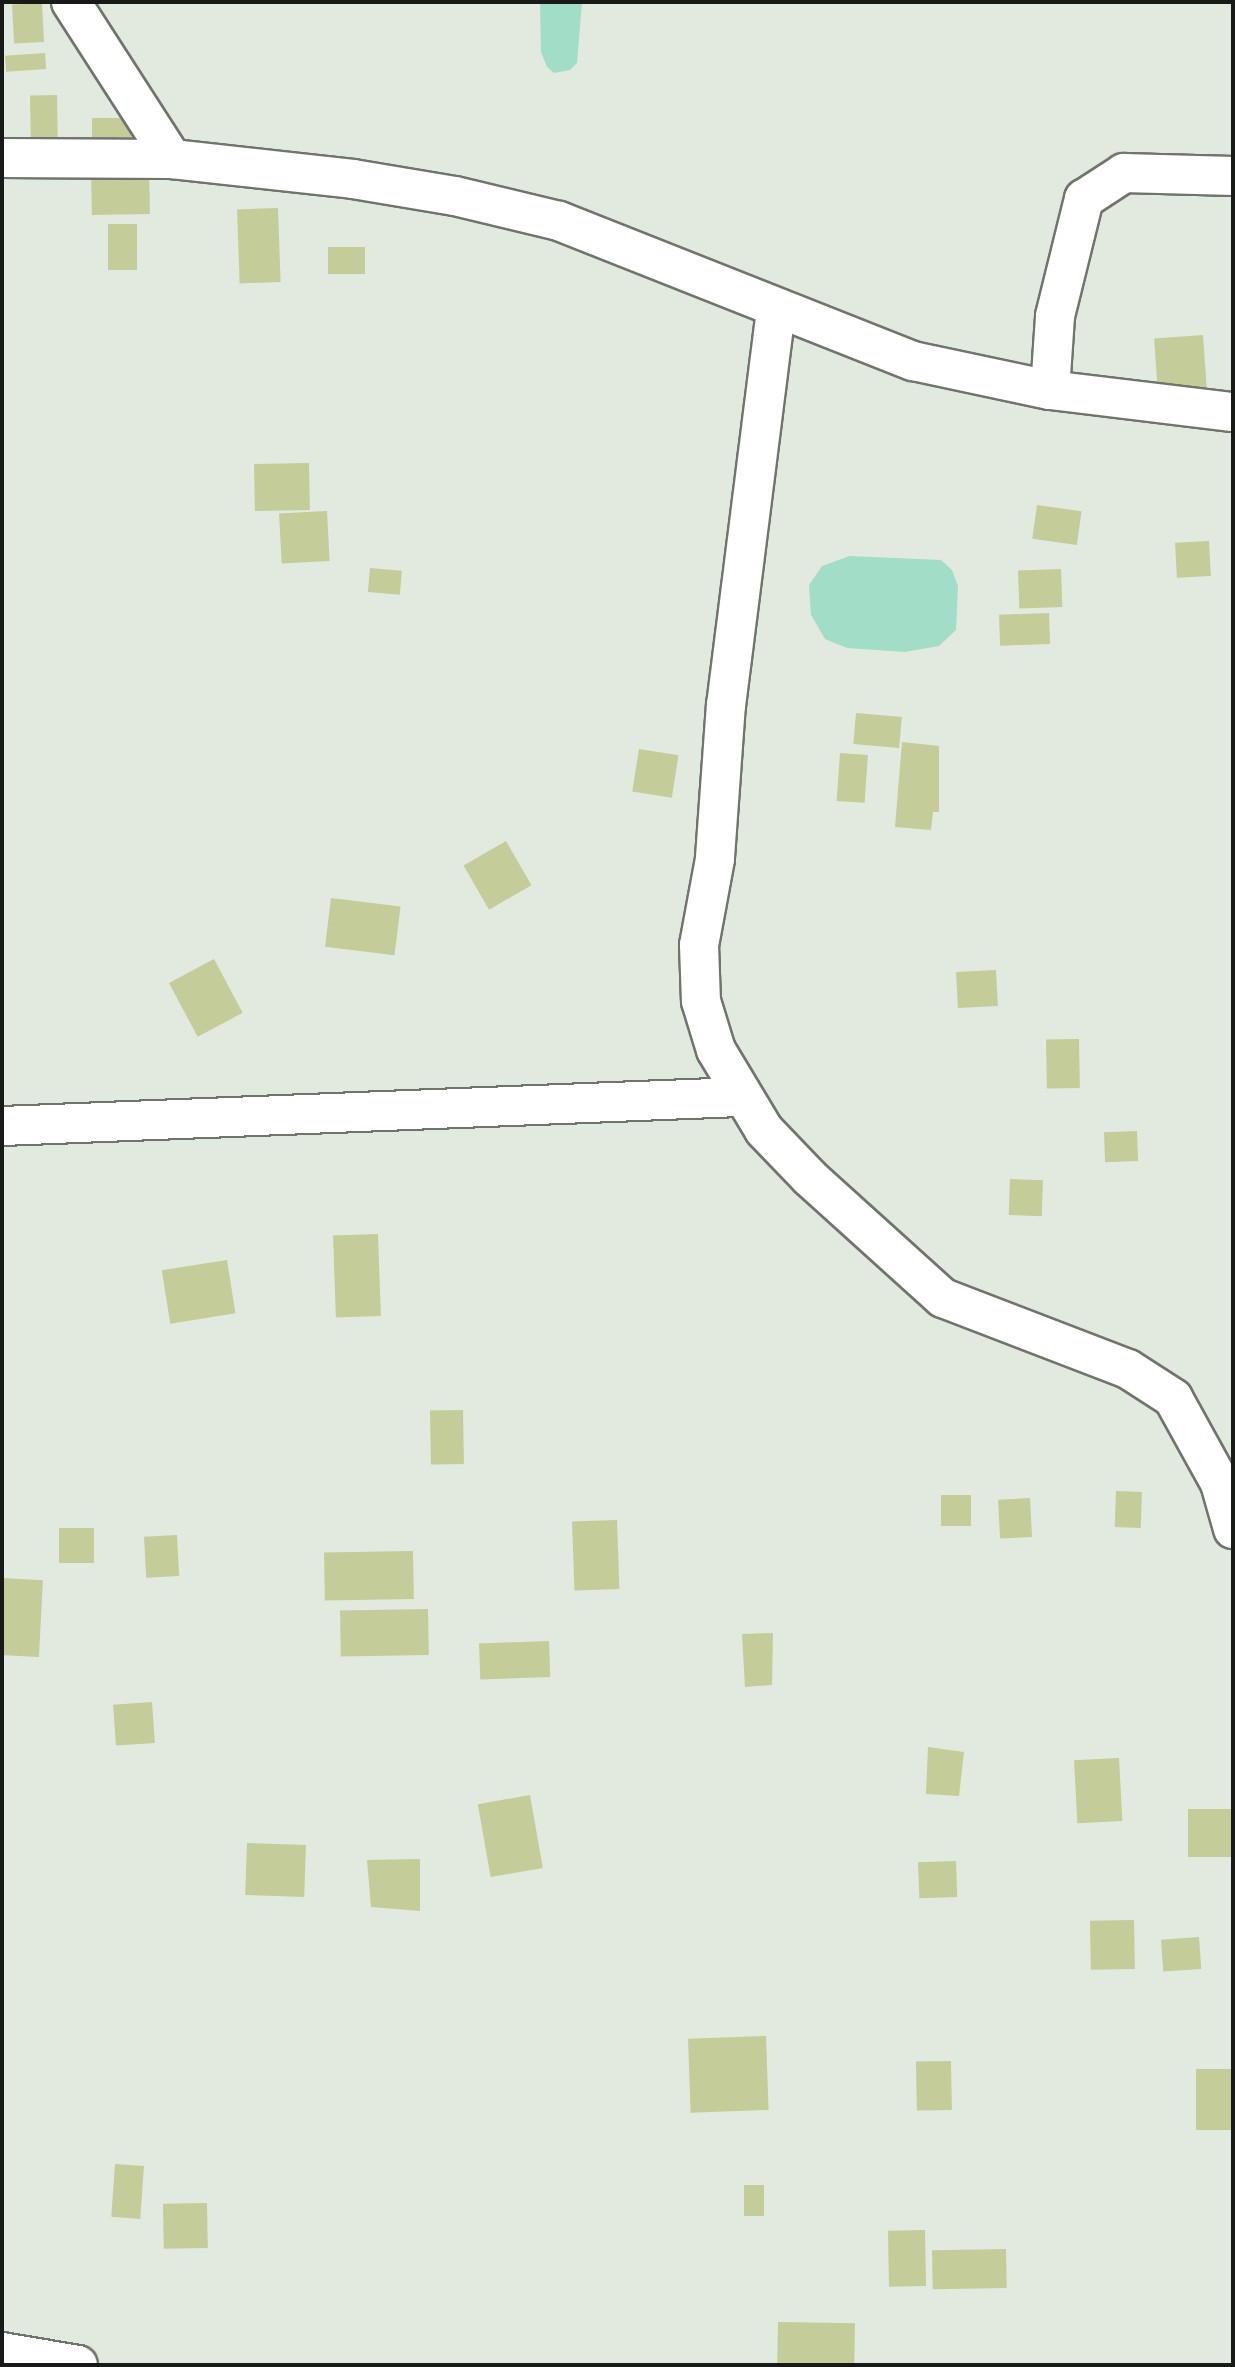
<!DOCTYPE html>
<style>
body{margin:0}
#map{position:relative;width:1235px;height:2367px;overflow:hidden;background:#e2e9df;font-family:Helvetica,sans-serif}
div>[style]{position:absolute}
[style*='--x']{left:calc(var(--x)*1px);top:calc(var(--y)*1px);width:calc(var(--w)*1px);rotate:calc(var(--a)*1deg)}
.water>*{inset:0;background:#a2ddc8}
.building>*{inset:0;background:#c4cc9a;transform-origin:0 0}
.roads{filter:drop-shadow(2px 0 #6f756c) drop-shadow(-2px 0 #6f756c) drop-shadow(0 2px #6f756c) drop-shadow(0 -2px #6f756c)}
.minor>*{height:38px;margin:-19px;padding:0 19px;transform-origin:19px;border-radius:19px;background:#fff}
span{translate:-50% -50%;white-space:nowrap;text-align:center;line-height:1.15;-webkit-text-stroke:7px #e2e9df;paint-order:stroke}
.frame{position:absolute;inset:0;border:4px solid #181a17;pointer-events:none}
</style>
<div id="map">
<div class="water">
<i style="clip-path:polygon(540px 2px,582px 2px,577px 63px,570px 70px,554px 73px,547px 67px,541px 52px)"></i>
<i style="clip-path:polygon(850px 556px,941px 560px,952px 570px,958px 586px,956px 630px,939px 646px,905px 652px,847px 648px,825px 639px,811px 615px,809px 585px,822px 566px)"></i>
</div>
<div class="building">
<i style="left:42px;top:3px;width:39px;height:30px;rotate:87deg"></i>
<i style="left:45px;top:53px;width:16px;height:40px;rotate:86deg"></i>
<i style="left:57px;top:95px;width:44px;height:27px;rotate:89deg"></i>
<i style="left:92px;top:118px;width:40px;height:29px"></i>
<i style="left:149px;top:164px;width:50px;height:58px;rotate:89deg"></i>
<i style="left:278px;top:208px;width:74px;height:41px;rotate:88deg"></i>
<i style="left:108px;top:224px;width:29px;height:46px"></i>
<i style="left:328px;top:247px;width:37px;height:27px"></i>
<i style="left:1203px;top:335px;width:61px;height:49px;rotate:86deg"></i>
<i style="left:309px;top:463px;width:47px;height:55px;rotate:89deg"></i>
<i style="left:1037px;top:505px;width:45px;height:34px;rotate:8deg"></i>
<i style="left:327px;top:511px;width:50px;height:48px;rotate:87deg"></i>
<i style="left:1209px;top:541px;width:35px;height:34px;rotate:87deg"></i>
<i style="left:370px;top:568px;width:32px;height:24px;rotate:5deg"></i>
<i style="left:1061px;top:569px;width:38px;height:43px;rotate:88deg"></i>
<i style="left:1049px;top:613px;width:31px;height:50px;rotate:88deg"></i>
<i style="left:856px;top:713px;width:46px;height:31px;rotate:5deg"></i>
<i style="clip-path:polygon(902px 742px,939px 746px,939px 812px,933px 812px,931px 830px,895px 827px)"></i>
<i style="left:639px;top:749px;width:40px;height:43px;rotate:9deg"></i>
<i style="left:840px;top:753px;width:28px;height:48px;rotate:4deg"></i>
<i style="left:506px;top:841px;width:51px;height:49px;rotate:60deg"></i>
<i style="left:331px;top:898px;width:70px;height:49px;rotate:7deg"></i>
<i style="left:214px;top:959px;width:61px;height:51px;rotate:62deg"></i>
<i style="left:996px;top:970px;width:36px;height:40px;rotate:87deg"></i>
<i style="left:1079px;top:1039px;width:49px;height:33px;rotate:89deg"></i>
<i style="left:1137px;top:1131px;width:30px;height:33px;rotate:88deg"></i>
<i style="left:1010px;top:1179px;width:33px;height:36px;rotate:2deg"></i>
<i style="left:378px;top:1234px;width:82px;height:45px;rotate:88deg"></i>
<i style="left:227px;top:1260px;width:54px;height:66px;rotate:81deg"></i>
<i style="left:463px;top:1410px;width:54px;height:33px;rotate:89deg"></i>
<i style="left:1116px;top:1491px;width:26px;height:36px;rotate:2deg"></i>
<i style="left:941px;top:1495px;width:30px;height:31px"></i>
<i style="left:1030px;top:1498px;width:39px;height:32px;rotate:87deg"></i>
<i style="left:617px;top:1520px;width:69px;height:45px;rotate:88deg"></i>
<i style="left:59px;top:1528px;width:35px;height:35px"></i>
<i style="left:177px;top:1535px;width:41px;height:33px;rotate:87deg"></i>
<i style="left:413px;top:1551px;width:48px;height:89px;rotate:89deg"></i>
<i style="left:2px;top:1578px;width:41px;height:77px;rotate:3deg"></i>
<i style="left:428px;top:1609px;width:46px;height:88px;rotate:89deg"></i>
<i style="clip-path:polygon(773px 1633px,772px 1685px,745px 1687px,742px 1634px)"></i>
<i style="left:549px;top:1641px;width:36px;height:70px;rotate:88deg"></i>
<i style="left:152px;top:1702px;width:41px;height:39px;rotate:86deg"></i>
<i style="clip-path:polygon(928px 1747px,964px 1752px,959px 1796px,926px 1794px)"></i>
<i style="left:1119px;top:1758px;width:63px;height:45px;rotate:87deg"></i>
<i style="left:530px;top:1795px;width:74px;height:53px;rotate:80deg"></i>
<i style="left:1233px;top:1809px;width:48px;height:45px;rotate:90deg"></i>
<i style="left:247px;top:1843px;width:59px;height:52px;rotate:2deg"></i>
<i style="clip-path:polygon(420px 1859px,420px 1911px,371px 1907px,367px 1860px)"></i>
<i style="left:956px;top:1861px;width:36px;height:38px;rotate:88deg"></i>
<i style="left:1134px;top:1920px;width:49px;height:44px;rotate:89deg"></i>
<i style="left:1199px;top:1937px;width:32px;height:38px;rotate:86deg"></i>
<i style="left:766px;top:2036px;width:74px;height:78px;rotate:88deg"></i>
<i style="left:951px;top:2061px;width:49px;height:35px;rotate:89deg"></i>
<i style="left:1233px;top:2069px;width:61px;height:37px;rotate:90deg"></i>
<i style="left:115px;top:2164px;width:29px;height:53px;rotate:4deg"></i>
<i style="left:744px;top:2185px;width:20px;height:31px"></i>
<i style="left:207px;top:2203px;width:45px;height:44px;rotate:89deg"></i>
<i style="left:925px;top:2230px;width:56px;height:37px;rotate:89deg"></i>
<i style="left:1006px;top:2249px;width:39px;height:74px;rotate:89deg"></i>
<i style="left:778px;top:2322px;width:77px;height:43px;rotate:1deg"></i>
</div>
<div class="roads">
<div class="minor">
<i style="--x:71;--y:2;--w:187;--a:57.2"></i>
<i style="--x:2;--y:158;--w:170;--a:0.3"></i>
<i style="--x:172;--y:159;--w:182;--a:6.3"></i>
<i style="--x:353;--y:179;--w:103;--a:9.5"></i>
<i style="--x:455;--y:196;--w:107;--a:13.5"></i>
<i style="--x:559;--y:221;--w:381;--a:21.6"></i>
<i style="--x:913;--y:361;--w:140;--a:12"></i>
<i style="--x:1050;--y:390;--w:184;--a:6.9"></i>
<i style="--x:776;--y:310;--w:397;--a:97.2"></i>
<i style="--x:726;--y:704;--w:155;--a:94.1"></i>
<i style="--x:715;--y:859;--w:87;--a:100.5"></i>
<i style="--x:699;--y:945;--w:56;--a:88"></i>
<i style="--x:701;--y:1001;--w:51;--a:73"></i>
<i style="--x:716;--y:1050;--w:93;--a:59"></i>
<i style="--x:764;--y:1130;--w:66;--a:46.2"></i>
<i style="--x:810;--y:1178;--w:179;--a:42.1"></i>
<i style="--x:943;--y:1298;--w:198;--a:21"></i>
<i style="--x:1128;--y:1369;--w:54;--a:32.8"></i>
<i style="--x:1173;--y:1398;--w:97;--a:61.1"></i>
<i style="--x:1220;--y:1483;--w:48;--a:74.2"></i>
<i style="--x:1050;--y:390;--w:74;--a:-86.1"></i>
<i style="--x:1055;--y:316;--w:121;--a:-76.1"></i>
<i style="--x:1084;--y:199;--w:48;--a:-33"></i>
<i style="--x:1124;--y:173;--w:109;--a:1.6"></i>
<i style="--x:2;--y:1126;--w:740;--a:-2.25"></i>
<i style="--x:2;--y:2352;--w:77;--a:9.7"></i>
</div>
</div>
<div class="frame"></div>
</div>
